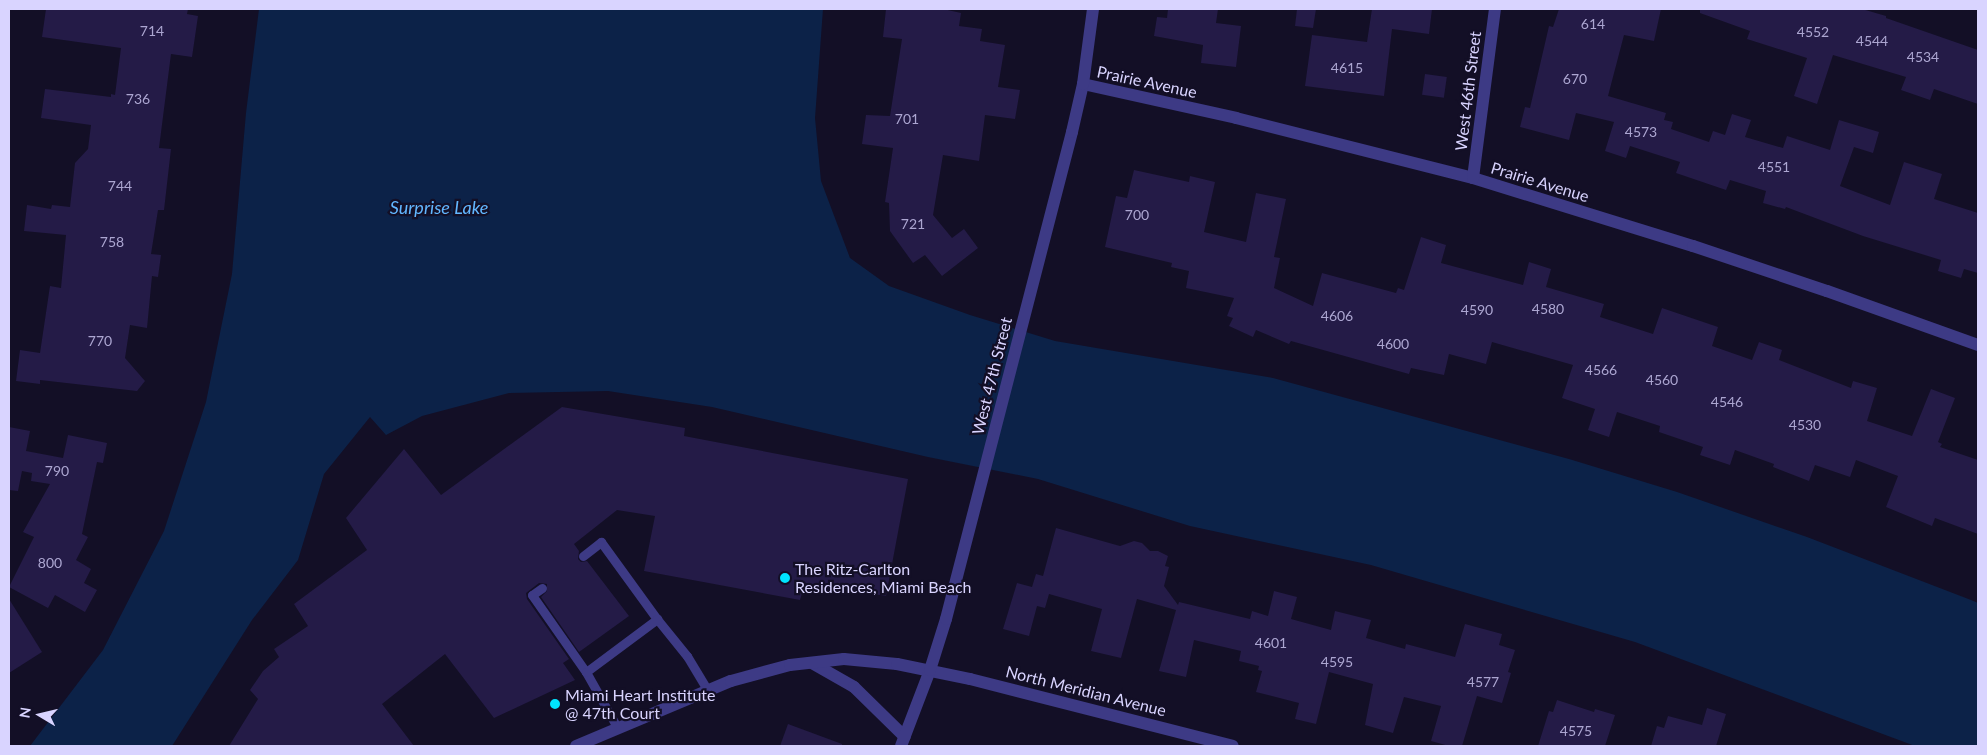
<!DOCTYPE html>
<style>
body{margin:0}
#map{position:relative;width:1987px;height:755px;overflow:hidden;background:#130f26;font-family:Lato,sans-serif}
div>[style]{position:absolute}
[style*='--x']{left:calc(var(--x)*1px);top:calc(var(--y)*1px);width:calc(var(--w)*1px);rotate:calc(var(--a)*1deg)}
.water>*{inset:0;background:#0c2248}
.building>*{inset:0;background:#241b47;transform-origin:0 0}
.service>*{height:9px;margin:-4.5px;padding:0 4.5px;transform-origin:4.5px;border-radius:4.5px;background:#3d3a85}
.minor>*{height:12px;margin:-6px;padding:0 6px;transform-origin:6px;border-radius:6px;background:#3d3a85}
.dots>*{width:14px;height:14px;translate:-50% -50%;box-sizing:border-box;border:2px solid #130f26;border-radius:50%}
span{translate:-50% -50%;white-space:nowrap;text-align:center;line-height:1.15;-webkit-text-stroke:4.5px #130f26;paint-order:stroke}
.number-label{font-size:14px;color:#aca6d1}
.number-label span{-webkit-text-stroke-width:0}
.street-label{font-size:16px;color:#d9d4ff}
.poi-label{font-size:16px;color:#d9d4ff}
.left{translate:0 -50%;text-align:left}
.water-label{font-size:18px;color:#62b6ff;font-style:italic}
.frame{position:absolute;inset:0;border:10px solid #d9d4ff;pointer-events:none}
.north{position:absolute;left:15px;top:690px;width:50px;height:50px;-webkit-text-stroke:4px #130f26;paint-order:stroke;rotate:279deg;font-size:14px;font-weight:700;line-height:20px;text-align:center;color:#d9d4ff}
.north::after{content:'';display:block;margin:auto;width:18px;height:22px;background:#d9d4ff;clip-path:polygon(50% 0,100% 100%,50% 72%,0 100%)}
</style>
<div id="map">
<div class="water">
<i style="clip-path:polygon(259px 9px,823px 9px,815px 118px,821px 181px,850px 258px,889px 286px,970px 315px,1055px 341px,1273px 378px,1569px 459px,1677px 492px,1807px 537px,1971px 600px,1978px 603px,1978px 746px,1915px 746px,1635px 642px,1371px 565px,1190px 526px,1038px 479px,928px 457px,712px 407px,608px 391px,509px 393px,422px 416px,386px 435px,370px 417px,324px 474px,298px 560px,252px 620px,172px 746px,30px 746px,103px 650px,164px 531px,206px 402px,232px 274px,246px 113px)"></i>
</div>
<div class="building">
<i style="clip-path:polygon(46px 9px,188px 9px,187px 14px,198px 16px,192px 57px,171px 54px,159px 148px,171px 149px,164px 210px,158px 210px,151px 254px,161px 255px,158px 277px,152px 276px,147px 328px,130px 325px,125px 358px,145px 381px,137px 391px,40px 380px,40px 384px,16px 381px,20px 350px,40px 353px,50px 286px,61px 288px,66px 235px,24px 231px,27px 205px,51px 209px,52px 205px,70px 207px,75px 163px,88px 149px,91px 125px,41px 118px,45px 89px,111px 97px,111px 94px,115px 95px,121px 48px,42px 37px)"></i>
<i style="clip-path:polygon(886px 9px,943px 9px,961px 13px,959px 26px,982px 29px,980px 41px,1005px 45px,998px 87px,1020px 90px,1015px 119px,985px 115px,979px 161px,943px 155px,933px 215px,952px 238px,964px 229px,978px 248px,942px 276px,925px 255px,913px 263px,890px 231px,889px 203px,885px 202px,893px 148px,862px 144px,866px 115px,890px 116px,902px 39px,883px 37px)"></i>
<i style="clip-path:polygon(1168px 9px,1218px 9px,1216px 23px,1241px 26px,1236px 67px,1201px 63px,1203px 45px,1154px 36px,1157px 17px,1167px 18px)"></i>
<i style="clip-path:polygon(1297px 9px,1316px 9px,1313px 28px,1295px 26px)"></i>
<i style="clip-path:polygon(1372px 9px,1432px 9px,1429px 34px,1392px 29px,1384px 96px,1305px 86px,1312px 35px,1367px 42px)"></i>
<i style="clip-path:polygon(1559px 9px,1661px 9px,1654px 41px,1624px 35px,1608px 96px,1666px 113px,1664px 120px,1673px 122px,1671px 129px,1709px 142px,1713px 131px,1725px 135px,1732px 114px,1751px 120px,1745px 137px,1783px 148px,1787px 136px,1830px 150px,1839px 120px,1879px 132px,1873px 153px,1854px 147px,1840px 186px,1890px 205px,1904px 162px,1942px 174px,1934px 199px,1978px 213px,1978px 273px,1964px 269px,1961px 278px,1938px 271px,1941px 260px,1863px 236px,1786px 207px,1785px 209px,1763px 203px,1766px 191px,1730px 180px,1726px 190px,1676px 173px,1680px 162px,1630px 146px,1626px 158px,1605px 151px,1614px 122px,1576px 113px,1569px 140px,1520px 127px,1525px 107px,1530px 108px,1549px 26px,1553px 27px)"></i>
<i style="clip-path:polygon(1700px 9px,1862px 9px,1886px 16px,1886px 18px,1978px 50px,1978px 104px,1934px 89px,1930px 100px,1901px 90px,1906px 77px,1833px 55px,1817px 104px,1794px 96px,1807px 58px,1747px 39px,1750px 31px,1700px 13px)"></i>
<i style="left:1425px;top:74px;width:22px;height:21px;rotate:8deg"></i>
<i style="clip-path:polygon(1134px 170px,1189px 182px,1190px 176px,1215px 182px,1204px 232px,1246px 242px,1256px 193px,1286px 199px,1274px 257px,1280px 258px,1274px 288px,1313px 306px,1322px 273px,1396px 293px,1398px 288px,1404px 290px,1421px 237px,1446px 245px,1441px 263px,1523px 285px,1529px 262px,1551px 269px,1546px 287px,1604px 304px,1600px 317px,1653px 334px,1662px 308px,1718px 327px,1712px 346px,1752px 360px,1759px 342px,1782px 350px,1779px 360px,1851px 388px,1853px 381px,1877px 388px,1867px 421px,1912px 436px,1931px 389px,1955px 398px,1938px 442px,1942px 444px,1940px 447px,1978px 460px,1978px 534px,1935px 518px,1932px 526px,1886px 507px,1898px 476px,1856px 460px,1850px 477px,1815px 465px,1809px 481px,1773px 467px,1774px 464px,1735px 450px,1730px 465px,1700px 455px,1703px 447px,1659px 432px,1660px 426px,1617px 412px,1609px 437px,1588px 430px,1595px 409px,1562px 398px,1573px 365px,1492px 342px,1486px 364px,1449px 354px,1444px 375px,1411px 368px,1409px 374px,1291px 341px,1289px 344px,1256px 330px,1253px 337px,1229px 326px,1233px 318px,1227px 316px,1234px 298px,1186px 288px,1189px 271px,1171px 267px,1172px 263px,1105px 247px,1116px 196px,1127px 198px)"></i>
<i style="clip-path:polygon(562px 407px,685px 428px,684px 436px,908px 479px,886px 596px,805px 583px,800px 600px,644px 571px,655px 516px,617px 510px,574px 544px,579px 551px,578px 559px,581px 562px,587px 561px,629px 616px,579px 652px,541px 597px,547px 591px,547px 584px,539px 583px,526px 593px,527px 599px,569px 659px,563px 663px,575px 680px,494px 718px,445px 654px,382px 704px,414px 746px,229px 746px,258px 699px,250px 690px,263px 671px,279px 657px,274px 649px,308px 626px,294px 604px,367px 550px,346px 518px,404px 449px,441px 495px)"></i>
<i style="clip-path:polygon(9px 427px,30px 431px,26px 451px,63px 458px,68px 435px,107px 443px,103px 463px,97px 462px,82px 534px,88px 537px,76px 560px,91px 569px,84px 583px,97px 590px,85px 612px,55px 595px,48px 608px,9px 587px,34px 537px,23px 532px,50px 484px,31px 481px,32px 473px,22px 471px,18px 491px,9px 490px)"></i>
<i style="clip-path:polygon(1056px 528px,1120px 546px,1134px 541px,1142px 543px,1150px 551px,1158px 551px,1168px 556px,1165px 566px,1169px 567px,1164px 586px,1178px 605px,1179px 602px,1250px 619px,1252px 611px,1268px 616px,1274px 591px,1297px 597px,1291px 619px,1331px 630px,1335px 611px,1371px 620px,1366px 638px,1405px 649px,1406px 644px,1455px 657px,1465px 624px,1502px 634px,1499px 645px,1515px 650px,1508px 672px,1511px 673px,1502px 703px,1477px 696px,1462px 746px,1449px 746px,1431px 741px,1441px 706px,1404px 697px,1393px 733px,1365px 725px,1373px 684px,1329px 672px,1316px 724px,1295px 719px,1299px 703px,1256px 692px,1262px 671px,1258px 670px,1259px 666px,1239px 661px,1241px 651px,1194px 640px,1186px 677px,1159px 671px,1176px 610px,1137px 599px,1121px 658px,1091px 651px,1102px 609px,1049px 594px,1045px 608px,1037px 606px,1029px 636px,1003px 629px,1017px 583px,1032px 587px,1036px 574px,1043px 576px)"></i>
<i style="clip-path:polygon(9px 599px,42px 652px,9px 673px)"></i>
<i style="clip-path:polygon(1557px 700px,1594px 712px,1595px 709px,1615px 715px,1605px 746px,1538px 746px,1549px 711px,1553px 712px)"></i>
<i style="clip-path:polygon(1707px 708px,1726px 714px,1716px 746px,1651px 746px,1657px 726px,1664px 728px,1668px 716px,1702px 725px)"></i>
<i style="clip-path:polygon(788px 724px,842px 744px,842px 746px,780px 746px)"></i>
</div>
<div class="service">
<i style="--x:583;--y:556;--w:23;--a:-38"></i>
<i style="--x:601;--y:542;--w:95;--a:54"></i>
<i style="--x:657;--y:619;--w:48;--a:51"></i>
<i style="--x:687;--y:656;--w:39;--a:59"></i>
<i style="--x:542;--y:588;--w:12;--a:145"></i>
<i style="--x:532;--y:595;--w:94;--a:55"></i>
<i style="--x:586;--y:672;--w:63;--a:60.6"></i>
<i style="--x:586;--y:672;--w:89;--a:-36.7"></i>
</div>
<div class="minor">
<i style="--x:1083;--y:84;--w:157;--a:12.5"></i>
<i style="--x:1236;--y:118;--w:244;--a:14.2"></i>
<i style="--x:1473;--y:178;--w:230;--a:17.2"></i>
<i style="--x:1693;--y:246;--w:141;--a:18.6"></i>
<i style="--x:1827;--y:291;--w:160;--a:19.7"></i>
<i style="--x:1473;--y:178;--w:170;--a:-82.6"></i>
<i style="--x:812;--y:663;--w:48;--a:29.7"></i>
<i style="--x:854;--y:687;--w:71;--a:44.4"></i>
<i style="--x:576;--y:746;--w:168;--a:-22.8"></i>
<i style="--x:731;--y:681;--w:61;--a:-15.2"></i>
<i style="--x:790;--y:665;--w:54;--a:-6.3"></i>
<i style="--x:844;--y:659;--w:53;--a:5.4"></i>
<i style="--x:897;--y:664;--w:75;--a:11.6"></i>
<i style="--x:970;--y:679;--w:271;--a:14.3"></i>
<i style="--x:901;--y:746;--w:81;--a:-69.1"></i>
<i style="--x:930;--y:670;--w:53;--a:-72.6"></i>
<i style="--x:946;--y:619;--w:503;--a:-75.49"></i>
<i style="--x:1072;--y:132;--w:49;--a:-77.1"></i>
<i style="--x:1083;--y:84;--w:76;--a:-82.4"></i>
</div>
<div class="dots">
<i style="left:785px;top:578px;background:#00e5ff"></i>
<i style="left:555px;top:704px;background:#00e5ff"></i>
</div>
<div class="number-label">
<span style="left:1593px;top:24px">614</span>
<span style="left:152px;top:31px">714</span>
<span style="left:1813px;top:32px">4552</span>
<span style="left:1872px;top:41px">4544</span>
<span style="left:1923px;top:57px">4534</span>
<span style="left:1347px;top:68px">4615</span>
<span style="left:1575px;top:79px">670</span>
<span style="left:138px;top:99px">736</span>
<span style="left:907px;top:119px">701</span>
<span style="left:1641px;top:132px">4573</span>
<span style="left:1774px;top:167px">4551</span>
<span style="left:120px;top:186px">744</span>
<span style="left:1137px;top:215px">700</span>
<span style="left:913px;top:224px">721</span>
<span style="left:112px;top:242px">758</span>
<span style="left:1548px;top:309px">4580</span>
<span style="left:1477px;top:310px">4590</span>
<span style="left:1337px;top:316px">4606</span>
<span style="left:100px;top:341px">770</span>
<span style="left:1393px;top:344px">4600</span>
<span style="left:1601px;top:370px">4566</span>
<span style="left:1662px;top:380px">4560</span>
<span style="left:1727px;top:402px">4546</span>
<span style="left:1805px;top:425px">4530</span>
<span style="left:57px;top:471px">790</span>
<span style="left:50px;top:563px">800</span>
<span style="left:1271px;top:643px">4601</span>
<span style="left:1337px;top:662px">4595</span>
<span style="left:1483px;top:682px">4577</span>
<span style="left:1576px;top:731px">4575</span>
</div>
<div class="street-label">
<span style="left:1147px;top:82px;rotate:12deg">Prairie Avenue</span>
<span style="left:1468px;top:91px;rotate:-83deg">West 46th Street</span>
<span style="left:1540px;top:182px;rotate:17deg">Prairie Avenue</span>
<span style="left:992px;top:376px;rotate:-76deg">West 47th Street</span>
<span style="left:1086px;top:691px;rotate:14deg">North Meridian Avenue</span>
</div>
<div class="poi-label">
<span class="left" style="left:795px;top:578px">The Ritz-Carlton<br>Residences, Miami Beach</span>
<span class="left" style="left:565px;top:704px">Miami Heart Institute<br>@ 47th Court</span>
</div>
<div class="water-label">
<span style="left:439px;top:207px">Surprise Lake</span>
</div>
<div class="frame"></div>
<div class="north">N</div>
</div>
